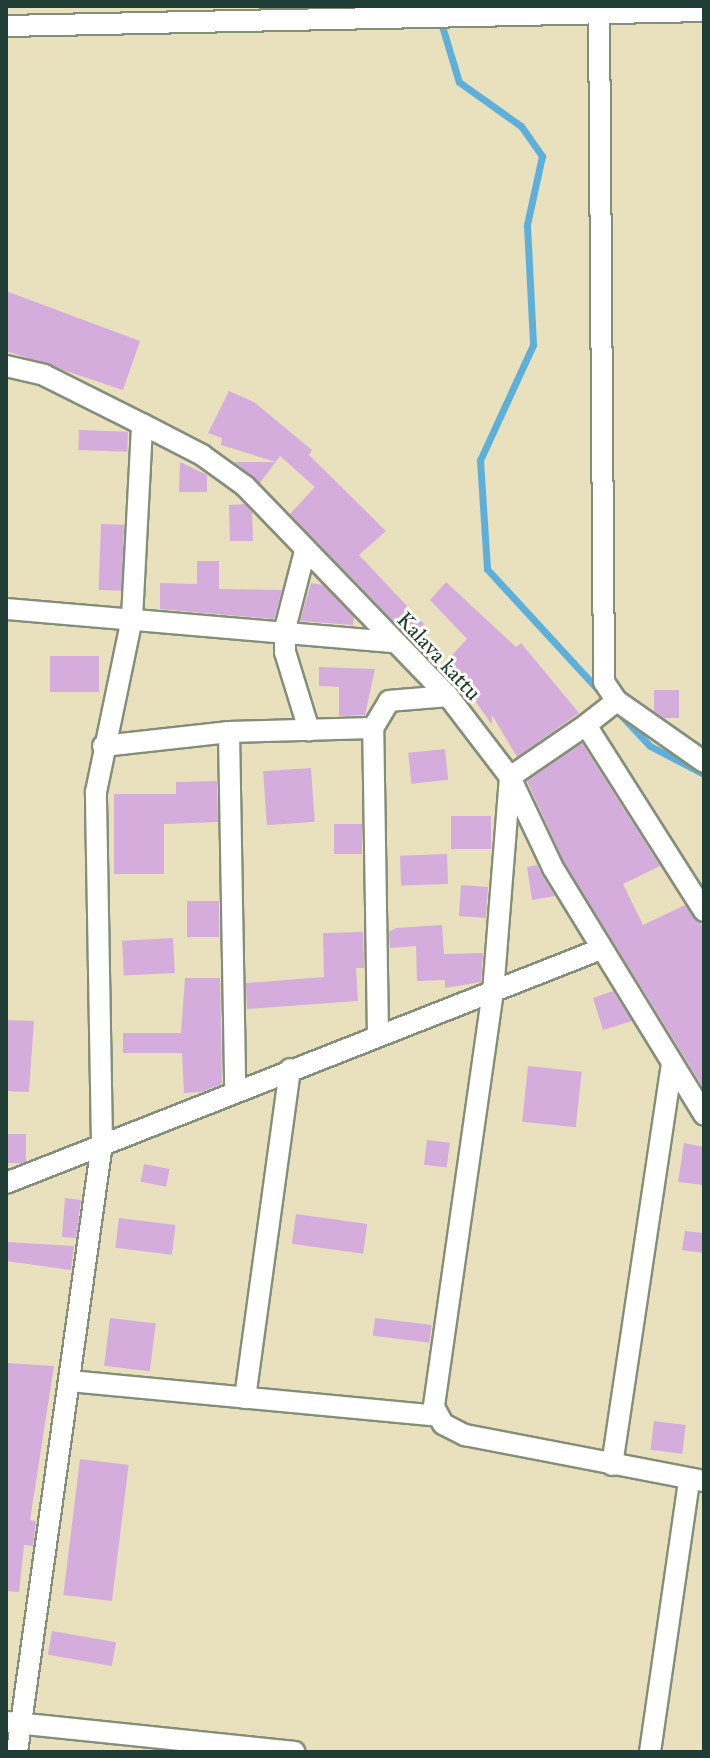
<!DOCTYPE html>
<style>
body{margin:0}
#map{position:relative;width:710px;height:1758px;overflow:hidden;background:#e9e1be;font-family:"IM FELL Great Primer",serif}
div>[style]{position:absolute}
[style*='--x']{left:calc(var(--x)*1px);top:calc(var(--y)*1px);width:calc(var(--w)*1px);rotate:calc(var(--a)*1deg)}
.stream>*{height:7px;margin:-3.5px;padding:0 3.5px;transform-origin:3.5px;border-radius:3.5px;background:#5eb0da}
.building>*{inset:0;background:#d4addc;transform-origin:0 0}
.roads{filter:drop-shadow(2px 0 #848f79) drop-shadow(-2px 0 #848f79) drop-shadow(0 2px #848f79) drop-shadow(0 -2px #848f79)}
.street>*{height:20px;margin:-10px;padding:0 10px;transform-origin:10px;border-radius:10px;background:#fff}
span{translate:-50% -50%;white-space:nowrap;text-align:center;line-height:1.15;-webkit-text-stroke:6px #fdfcf7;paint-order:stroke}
.street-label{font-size:22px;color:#1f3d34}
.frame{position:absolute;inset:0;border:8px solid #1f3d34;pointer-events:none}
</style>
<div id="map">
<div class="stream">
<i style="--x:436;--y:6;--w:79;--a:73.2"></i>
<i style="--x:459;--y:82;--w:76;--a:35.4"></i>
<i style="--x:521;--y:126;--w:37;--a:55"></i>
<i style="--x:542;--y:156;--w:71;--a:102.3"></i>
<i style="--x:527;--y:225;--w:120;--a:87.1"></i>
<i style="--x:533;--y:345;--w:127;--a:114.7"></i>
<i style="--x:480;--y:460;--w:109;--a:86.3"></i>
<i style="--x:487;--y:569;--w:167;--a:47.4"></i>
<i style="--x:619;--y:713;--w:45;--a:46.8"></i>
<i style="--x:650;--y:746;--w:61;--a:27.4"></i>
</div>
<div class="building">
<i style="clip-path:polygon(6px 291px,140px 341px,123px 390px,6px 351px)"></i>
<i style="clip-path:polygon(229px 391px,254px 402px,312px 450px,309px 455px,386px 531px,359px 555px,424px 624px,410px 638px,290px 514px,315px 487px,280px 456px,260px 483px,234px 462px,276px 462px,221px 445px,222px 438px,208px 433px)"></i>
<i style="left:79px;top:430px;width:49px;height:20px;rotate:2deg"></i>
<i style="clip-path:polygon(180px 462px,207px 475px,207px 492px,179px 492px)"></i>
<i style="clip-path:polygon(245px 504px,252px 512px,253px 541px,230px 541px,229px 505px)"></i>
<i style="left:101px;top:524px;width:23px;height:66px;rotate:2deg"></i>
<i style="clip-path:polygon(197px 561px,219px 561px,219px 589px,282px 590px,274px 619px,160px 609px,160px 583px,197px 584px)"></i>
<i style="clip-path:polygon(446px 582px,516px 647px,521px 643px,579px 713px,517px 757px,492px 715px,492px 725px,469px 692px,442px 666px,467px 639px,430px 600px)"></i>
<i style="clip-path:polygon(311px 583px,323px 585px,354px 617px,353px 625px,300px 621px)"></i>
<i style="left:99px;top:656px;width:36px;height:49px;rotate:90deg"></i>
<i style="clip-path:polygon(319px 667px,375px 669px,365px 715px,339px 716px,339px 687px,319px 686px)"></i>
<i style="clip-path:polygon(654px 690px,679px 690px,679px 718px,664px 718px,654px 711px)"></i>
<i style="clip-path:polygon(582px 743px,660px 866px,623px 884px,643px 925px,685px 905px,704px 928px,704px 1089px,564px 862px,527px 781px)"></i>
<i style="left:445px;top:749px;width:31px;height:37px;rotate:84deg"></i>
<i style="left:311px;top:768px;width:54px;height:48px;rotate:86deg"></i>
<i style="clip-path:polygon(217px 781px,218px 822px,164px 824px,164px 874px,114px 874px,114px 794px,176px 794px,176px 782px)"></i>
<i style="left:491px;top:816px;width:33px;height:40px;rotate:90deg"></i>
<i style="left:362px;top:824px;width:30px;height:28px;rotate:90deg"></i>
<i style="left:447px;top:854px;width:30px;height:47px;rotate:88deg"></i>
<i style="clip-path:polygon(537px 865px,542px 875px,555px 896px,532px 900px,527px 867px)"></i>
<i style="left:488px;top:887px;width:31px;height:27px;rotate:94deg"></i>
<i style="left:219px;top:901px;width:36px;height:32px;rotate:90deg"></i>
<i style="clip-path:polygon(442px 925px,444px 954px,483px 953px,481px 982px,445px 988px,445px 980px,417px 981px,416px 946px,390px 948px,389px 932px,396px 928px)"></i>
<i style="clip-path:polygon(363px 932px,364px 968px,356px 968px,358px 1001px,247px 1009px,246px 983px,324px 977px,323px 933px)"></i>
<i style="left:173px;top:938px;width:35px;height:51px;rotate:87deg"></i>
<i style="clip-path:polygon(185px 978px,220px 978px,222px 1084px,201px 1092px,184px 1093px,182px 1053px,123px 1053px,123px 1033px,181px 1033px)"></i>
<i style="clip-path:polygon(613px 991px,632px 1021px,603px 1030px,593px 998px)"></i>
<i style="clip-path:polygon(6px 1020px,34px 1021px,29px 1092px,6px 1091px)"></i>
<i style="left:528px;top:1066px;width:54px;height:56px;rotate:6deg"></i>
<i style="left:6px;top:1134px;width:20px;height:29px"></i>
<i style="left:427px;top:1140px;width:23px;height:25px;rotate:7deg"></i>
<i style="clip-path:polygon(684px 1143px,704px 1147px,704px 1185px,678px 1182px)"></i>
<i style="left:144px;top:1164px;width:26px;height:18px;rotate:11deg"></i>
<i style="clip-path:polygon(65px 1198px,81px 1200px,76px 1238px,62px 1237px)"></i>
<i style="left:296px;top:1214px;width:72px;height:30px;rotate:8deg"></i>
<i style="left:119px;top:1218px;width:57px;height:30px;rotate:7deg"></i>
<i style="clip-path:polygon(685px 1231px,704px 1233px,704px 1253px,682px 1250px)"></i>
<i style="clip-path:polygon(6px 1242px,74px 1246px,71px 1270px,6px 1261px)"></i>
<i style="left:110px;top:1318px;width:46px;height:48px;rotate:7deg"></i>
<i style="left:375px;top:1318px;width:57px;height:18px;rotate:7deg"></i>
<i style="clip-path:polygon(7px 1363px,54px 1366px,30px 1520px,36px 1521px,33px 1546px,24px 1545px,19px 1592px,6px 1591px)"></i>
<i style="left:654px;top:1421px;width:32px;height:29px;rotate:7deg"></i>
<i style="left:80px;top:1459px;width:49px;height:137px;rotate:7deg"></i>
<i style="left:52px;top:1631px;width:65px;height:24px;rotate:10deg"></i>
</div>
<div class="roads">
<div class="street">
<i style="--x:599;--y:13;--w:669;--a:89.57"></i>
<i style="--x:604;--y:682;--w:23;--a:56"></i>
<i style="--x:617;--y:701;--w:106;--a:35"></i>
<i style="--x:6;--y:26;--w:698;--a:-1.23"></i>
<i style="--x:6;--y:366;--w:39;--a:13"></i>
<i style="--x:44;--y:375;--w:110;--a:26.6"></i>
<i style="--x:142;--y:424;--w:68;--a:27.3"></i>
<i style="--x:202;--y:455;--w:53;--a:35.8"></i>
<i style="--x:245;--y:486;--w:292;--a:46"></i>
<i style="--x:448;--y:696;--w:102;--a:52.6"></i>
<i style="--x:510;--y:777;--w:101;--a:64.7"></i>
<i style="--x:553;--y:868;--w:289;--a:58.5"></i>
<i style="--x:305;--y:551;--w:81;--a:104.4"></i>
<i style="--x:285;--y:629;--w:23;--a:90"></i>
<i style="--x:285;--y:652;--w:82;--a:72.9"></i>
<i style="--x:6;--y:609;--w:389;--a:4.9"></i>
<i style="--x:586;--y:725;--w:39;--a:-38"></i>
<i style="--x:229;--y:732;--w:359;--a:89"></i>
<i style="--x:103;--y:746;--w:127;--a:-6.3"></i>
<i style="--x:229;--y:732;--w:144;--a:-1.6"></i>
<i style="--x:704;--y:911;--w:220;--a:-122.4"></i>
<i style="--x:586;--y:725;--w:92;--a:145.6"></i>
<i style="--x:510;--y:777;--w:215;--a:94.5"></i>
<i style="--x:493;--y:991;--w:420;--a:98.1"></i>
<i style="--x:434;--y:1407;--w:19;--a:62"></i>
<i style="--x:443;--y:1424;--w:25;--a:27"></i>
<i style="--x:465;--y:1435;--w:243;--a:10.9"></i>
<i style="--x:378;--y:1035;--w:307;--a:-90.9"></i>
<i style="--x:373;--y:728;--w:31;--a:-59"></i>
<i style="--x:389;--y:701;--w:59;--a:-4.8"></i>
<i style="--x:6;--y:1183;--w:639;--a:-21.47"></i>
<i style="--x:69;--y:1381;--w:369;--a:5.4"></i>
<i style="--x:245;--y:1398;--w:332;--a:-82.2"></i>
<i style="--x:612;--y:1465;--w:404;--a:-81.5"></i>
<i style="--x:6;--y:1722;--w:290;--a:5.9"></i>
<i style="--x:17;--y:1752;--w:615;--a:-82.05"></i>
<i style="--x:102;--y:1143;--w:351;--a:-91"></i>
<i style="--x:96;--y:792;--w:178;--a:-78.3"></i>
<i style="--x:132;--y:618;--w:194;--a:-87"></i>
<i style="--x:650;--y:1752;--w:275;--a:-81.8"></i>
</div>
</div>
<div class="street-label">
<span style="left:439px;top:656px;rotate:47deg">Kalava kattu</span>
</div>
<div class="frame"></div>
</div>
